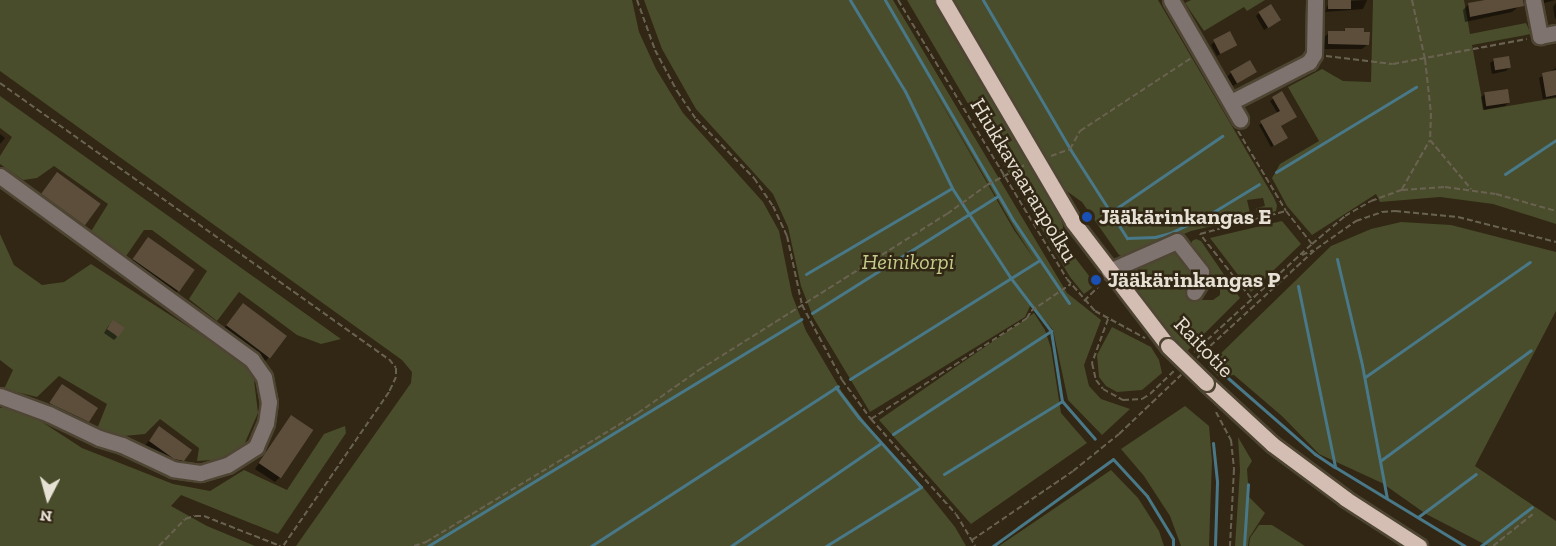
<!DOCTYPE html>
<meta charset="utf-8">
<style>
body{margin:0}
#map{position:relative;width:1556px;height:546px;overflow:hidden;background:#312714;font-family:"Zilla Slab",serif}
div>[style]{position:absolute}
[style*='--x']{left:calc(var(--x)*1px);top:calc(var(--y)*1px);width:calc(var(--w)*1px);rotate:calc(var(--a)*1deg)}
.green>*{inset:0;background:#494d2c}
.shadow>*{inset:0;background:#0007}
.stream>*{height:3px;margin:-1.5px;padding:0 1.5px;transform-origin:1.5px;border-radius:1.5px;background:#497888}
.building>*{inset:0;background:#5d4e3c;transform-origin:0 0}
.path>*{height:2px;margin-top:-1px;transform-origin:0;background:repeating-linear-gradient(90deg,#6a6251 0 6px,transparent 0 9px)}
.roads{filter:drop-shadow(2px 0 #4e4533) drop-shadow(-2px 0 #4e4533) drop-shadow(0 2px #4e4533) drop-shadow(0 -2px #4e4533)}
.minor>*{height:15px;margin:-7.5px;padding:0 7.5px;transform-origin:7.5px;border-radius:7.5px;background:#7e736e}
.major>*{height:15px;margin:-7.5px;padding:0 7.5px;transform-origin:7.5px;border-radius:7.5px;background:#d4beb3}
.bridges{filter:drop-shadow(2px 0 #4e4533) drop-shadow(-2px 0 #4e4533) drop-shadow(0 2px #4e4533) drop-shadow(0 -2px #4e4533)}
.major-bridge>*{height:15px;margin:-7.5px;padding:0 7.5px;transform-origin:7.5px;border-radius:7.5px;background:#d4beb3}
.dots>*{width:16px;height:16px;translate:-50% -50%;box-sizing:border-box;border:3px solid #312714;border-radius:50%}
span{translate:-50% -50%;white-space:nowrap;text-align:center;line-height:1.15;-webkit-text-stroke:5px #312714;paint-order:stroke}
.street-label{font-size:22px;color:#e7e1d5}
.poi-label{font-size:22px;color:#e7e1d5;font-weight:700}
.left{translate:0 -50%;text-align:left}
.park-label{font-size:22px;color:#c3cc8a;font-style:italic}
.north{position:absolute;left:18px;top:468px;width:60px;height:60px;-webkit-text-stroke:4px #312714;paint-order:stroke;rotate:186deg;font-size:16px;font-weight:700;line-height:24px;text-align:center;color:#e7e1d5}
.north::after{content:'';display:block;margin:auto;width:21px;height:27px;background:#e7e1d5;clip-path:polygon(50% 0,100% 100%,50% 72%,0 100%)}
</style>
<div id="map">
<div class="green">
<i style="clip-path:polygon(0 0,632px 0,639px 32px,656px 69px,683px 113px,763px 202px,779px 231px,792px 295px,806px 331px,842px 392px,878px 439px,922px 486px,955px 527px,966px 546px,296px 546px,411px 383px,412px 372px,402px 360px,0 71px)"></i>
<i style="clip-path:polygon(evenodd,644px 0,893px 0,1067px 293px,1101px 320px,1084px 365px,1089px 386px,1101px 399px,1130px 409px,1102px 435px,1068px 400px,1053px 330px,1031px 304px,1025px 317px,870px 412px,813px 317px,801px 286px,788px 227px,773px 194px,696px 109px,662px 49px,644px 0,927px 78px,1015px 229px,1035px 260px,1014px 230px,927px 78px)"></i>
<i style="clip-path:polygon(907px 0,934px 0,1058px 211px,1063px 226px,1063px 242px,1093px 281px,1092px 288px,1084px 294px,1070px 277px)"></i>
<i style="clip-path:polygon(953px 0,1158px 0,1274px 198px,1277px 205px,1276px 211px,1258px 217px,1256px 208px,1265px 206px,1263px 198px,1247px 200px,1251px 217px,1191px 231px,1126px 258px,1119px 255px,1082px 202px,1061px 187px)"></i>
<i style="clip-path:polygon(1191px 0,1265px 0,1247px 11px,1244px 7px,1204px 31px,1185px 3px)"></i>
<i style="clip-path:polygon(1373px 0,1464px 0,1470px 34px,1526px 23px,1531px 34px,1472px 45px,1484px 110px,1556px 98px,1556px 224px,1493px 204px,1440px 197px,1380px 202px,1376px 194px,1312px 235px,1287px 206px,1272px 178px,1280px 164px,1319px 141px,1288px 87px,1322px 69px,1343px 81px,1371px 82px)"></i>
<i style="clip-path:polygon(0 96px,341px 339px,321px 344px,297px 335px,239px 292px,217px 321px,189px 299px,207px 271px,152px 230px,144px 230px,124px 259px,90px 233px,108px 204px,54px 166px,37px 178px,23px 180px,0 164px,0 156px,12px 137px,0 128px)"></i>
<i style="clip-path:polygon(1282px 221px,1301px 244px,1251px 292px,1210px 238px)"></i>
<i style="clip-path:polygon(1401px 222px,1451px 225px,1556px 252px,1556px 311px,1475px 466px,1556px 521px,1556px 546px,1488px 546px,1426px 514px,1382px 483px,1319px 454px,1283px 417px,1234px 375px,1219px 377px,1208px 366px,1331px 246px,1371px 229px)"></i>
<i style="clip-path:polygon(0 234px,14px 265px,42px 285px,64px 282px,91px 264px,249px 366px,254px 380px,258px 413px,244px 445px,226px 459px,197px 461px,199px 448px,160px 419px,145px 434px,113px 437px,97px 429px,107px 404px,59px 376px,37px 397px,4px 389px,13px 370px,0 360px)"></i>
<i style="clip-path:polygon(1196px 239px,1201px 241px,1240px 298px,1187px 351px,1176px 340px,1124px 274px,1126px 269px,1171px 248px,1183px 255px,1196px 276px,1186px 291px,1187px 294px,1203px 300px,1213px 300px,1220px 295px,1220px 290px,1190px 249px,1192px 241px)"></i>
<i style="clip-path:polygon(1034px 313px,1045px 330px,1051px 348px,1061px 413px,1087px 443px,971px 524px,879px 420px)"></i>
<i style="clip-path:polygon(1112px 327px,1151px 347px,1159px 360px,1162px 373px,1142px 390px,1117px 392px,1106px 386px,1099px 377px,1097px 355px)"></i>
<i style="clip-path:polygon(1185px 406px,1209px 426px,1212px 461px,1209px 546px,1181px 546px,1170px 516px,1144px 476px,1121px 449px)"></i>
<i style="clip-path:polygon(0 408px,9px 408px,42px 422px,82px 448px,173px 484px,210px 491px,244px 470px,287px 490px,324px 434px,345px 426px,346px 433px,278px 534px,181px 495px,171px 506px,207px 526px,255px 546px,0 546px)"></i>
<i style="clip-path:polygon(1238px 437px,1252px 461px,1247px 469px,1249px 497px,1265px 513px,1249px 538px,1248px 546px,1235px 546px,1240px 470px)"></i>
<i style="clip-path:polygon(1111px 470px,1138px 498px,1159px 531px,1164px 546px,999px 546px)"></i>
<i style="clip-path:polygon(1259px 525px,1272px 525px,1305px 546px,1249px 546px,1250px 538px)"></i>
</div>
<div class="shadow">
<i style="clip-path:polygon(1367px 0,1363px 9px,1325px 12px,1329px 2px)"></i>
<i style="clip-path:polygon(1497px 0,1517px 0,1518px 7px,1512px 12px,1465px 22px,1463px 10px,1469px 4px)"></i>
<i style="clip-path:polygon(1540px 0,1555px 0,1541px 4px)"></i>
<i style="clip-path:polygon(1556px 3px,1556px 18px,1555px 19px,1553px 7px)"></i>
<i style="clip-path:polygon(1259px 13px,1279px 20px,1264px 30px,1256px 16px)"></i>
<i style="clip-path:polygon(1346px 29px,1368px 44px,1362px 49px,1323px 49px,1323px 38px,1329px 33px,1342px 33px)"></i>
<i style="clip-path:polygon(1214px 42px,1236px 44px,1217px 56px,1211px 45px)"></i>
<i style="clip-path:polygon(1494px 60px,1509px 68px,1506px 71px,1492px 74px,1490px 63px)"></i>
<i style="clip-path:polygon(1556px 68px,1556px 97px,1543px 99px,1539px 78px)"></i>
<i style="clip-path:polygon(1255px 72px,1233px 86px,1227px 77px,1231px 73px)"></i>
<i style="clip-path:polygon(1282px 93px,1280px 126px,1284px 140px,1271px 147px,1259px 125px,1278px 114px,1270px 101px)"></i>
<i style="clip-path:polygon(1485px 94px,1508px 103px,1505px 106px,1483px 110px,1481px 97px)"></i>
<i style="clip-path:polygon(0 134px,5px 138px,0 144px)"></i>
<i style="clip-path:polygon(52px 179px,84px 225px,78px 230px,37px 200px)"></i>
<i style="clip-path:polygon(143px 245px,179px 290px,173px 295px,129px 265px)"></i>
<i style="clip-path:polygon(238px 310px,285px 337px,264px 363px,222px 331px)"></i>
<i style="clip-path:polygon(109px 325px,117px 337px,114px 340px,104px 333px)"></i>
<i style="clip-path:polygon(62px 386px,87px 421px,82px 427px,45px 408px)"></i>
<i style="clip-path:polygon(291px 417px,280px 477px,275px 482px,255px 469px)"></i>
<i style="clip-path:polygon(159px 428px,183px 460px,177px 466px,170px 465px,144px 447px)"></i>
</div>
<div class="stream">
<i style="--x:850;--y:0;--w:106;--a:58.9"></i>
<i style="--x:905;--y:91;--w:108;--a:64.1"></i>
<i style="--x:952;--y:188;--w:106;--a:56.9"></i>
<i style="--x:1010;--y:277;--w:68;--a:52.8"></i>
<i style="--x:1051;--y:331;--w:71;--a:81.1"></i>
<i style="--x:1062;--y:401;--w:50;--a:49"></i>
<i style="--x:885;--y:0;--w:255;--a:59.8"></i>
<i style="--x:1013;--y:220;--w:100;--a:56"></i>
<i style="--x:983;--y:0;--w:173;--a:59.7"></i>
<i style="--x:1070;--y:149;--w:106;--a:57.4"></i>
<i style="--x:1127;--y:238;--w:28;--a:-2"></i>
<i style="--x:1155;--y:237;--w:16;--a:-15"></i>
<i style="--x:1170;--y:233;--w:38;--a:-25"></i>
<i style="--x:1205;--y:217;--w:63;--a:-31.4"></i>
<i style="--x:1276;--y:172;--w:164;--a:-31.3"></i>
<i style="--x:1505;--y:174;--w:61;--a:-33.7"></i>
<i style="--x:1111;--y:212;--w:135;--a:-34.4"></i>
<i style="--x:1337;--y:259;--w:109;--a:76.7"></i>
<i style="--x:1362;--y:365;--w:135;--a:79.4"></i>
<i style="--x:806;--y:274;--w:169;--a:-30.5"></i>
<i style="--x:1298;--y:286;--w:185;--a:78.4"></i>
<i style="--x:1335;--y:467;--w:152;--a:31.3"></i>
<i style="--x:812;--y:313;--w:220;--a:-32.2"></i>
<i style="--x:1365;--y:377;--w:201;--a:-34.9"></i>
<i style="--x:1228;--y:378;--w:116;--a:41.1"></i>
<i style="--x:1315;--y:454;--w:23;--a:34"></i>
<i style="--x:850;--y:379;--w:224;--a:-32.1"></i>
<i style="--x:893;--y:434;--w:189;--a:-33.1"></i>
<i style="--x:1213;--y:443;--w:39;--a:84"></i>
<i style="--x:1217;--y:482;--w:64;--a:91.8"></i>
<i style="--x:1380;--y:461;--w:187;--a:-36.3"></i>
<i style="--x:944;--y:474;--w:139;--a:-31.7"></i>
<i style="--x:1418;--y:517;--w:72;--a:-36.6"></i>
<i style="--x:428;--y:546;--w:437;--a:-31.3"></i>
<i style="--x:591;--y:546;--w:294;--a:-32.9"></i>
<i style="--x:731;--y:546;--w:182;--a:-34.5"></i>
<i style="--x:826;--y:546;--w:112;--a:-31.8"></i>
<i style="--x:921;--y:487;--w:93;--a:-131.9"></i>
<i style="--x:859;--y:418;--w:39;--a:-127"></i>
<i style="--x:993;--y:546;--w:148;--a:-35.9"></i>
<i style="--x:1113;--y:459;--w:50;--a:47.4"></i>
<i style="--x:1147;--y:496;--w:50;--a:58.8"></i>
<i style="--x:1173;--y:539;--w:7;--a:90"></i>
<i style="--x:1244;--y:546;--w:62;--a:-86.3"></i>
<i style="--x:1481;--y:546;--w:64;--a:-37.4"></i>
</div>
<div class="building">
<i style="left:1328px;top:0;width:23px;height:9px"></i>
<i style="clip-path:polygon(1485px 0,1523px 0,1524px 6px,1470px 17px,1468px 3px)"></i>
<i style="left:1271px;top:4px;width:19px;height:15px;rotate:58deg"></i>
<i style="clip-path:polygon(1345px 28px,1364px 28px,1364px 32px,1370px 32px,1369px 45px,1328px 44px,1328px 31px,1345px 31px)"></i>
<i style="left:1230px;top:31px;width:16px;height:19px;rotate:63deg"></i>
<i style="left:1509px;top:56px;width:12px;height:16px;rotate:81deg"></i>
<i style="left:1250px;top:60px;width:14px;height:23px;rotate:60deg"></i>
<i style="clip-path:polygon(1556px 70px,1556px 95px,1546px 97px,1542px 73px)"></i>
<i style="left:1508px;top:89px;width:14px;height:24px;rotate:82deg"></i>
<i style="clip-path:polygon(1282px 91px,1297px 117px,1281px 126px,1288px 138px,1274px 146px,1260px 121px,1280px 111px,1272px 97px)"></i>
<i style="left:57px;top:172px;width:54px;height:27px;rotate:36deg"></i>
<i style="left:148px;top:237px;width:57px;height:27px;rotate:35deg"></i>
<i style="left:243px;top:303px;width:55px;height:28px;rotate:37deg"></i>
<i style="left:113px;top:320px;width:14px;height:11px;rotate:34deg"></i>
<i style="clip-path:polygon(62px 384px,98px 408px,89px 422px,49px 403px)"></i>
<i style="left:291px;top:415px;width:27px;height:58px;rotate:34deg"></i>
<i style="clip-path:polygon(159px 426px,192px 450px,184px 461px,174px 459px,149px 441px)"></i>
</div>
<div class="path">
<i style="--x:637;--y:0;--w:53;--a:70.2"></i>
<i style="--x:655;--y:50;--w:47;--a:61.8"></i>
<i style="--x:677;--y:91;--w:34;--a:56"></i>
<i style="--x:696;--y:119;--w:83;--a:45.5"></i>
<i style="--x:754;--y:178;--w:34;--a:56"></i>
<i style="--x:773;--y:206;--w:33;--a:65"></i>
<i style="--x:787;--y:236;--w:71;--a:77.7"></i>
<i style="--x:802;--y:305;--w:85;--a:61.9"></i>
<i style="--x:842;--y:380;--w:49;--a:53.4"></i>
<i style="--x:871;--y:419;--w:127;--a:48.2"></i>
<i style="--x:956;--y:514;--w:37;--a:59"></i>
<i style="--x:898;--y:0;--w:326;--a:58.8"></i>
<i style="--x:1067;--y:279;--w:43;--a:48.8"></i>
<i style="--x:1095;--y:311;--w:57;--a:28.4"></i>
<i style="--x:1412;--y:0;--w:60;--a:77.6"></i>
<i style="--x:1425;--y:59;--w:54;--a:83.7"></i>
<i style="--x:1431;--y:113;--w:27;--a:92"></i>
<i style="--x:1326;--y:56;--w:67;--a:6.8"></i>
<i style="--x:1393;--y:64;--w:136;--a:-10.6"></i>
<i style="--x:0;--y:83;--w:477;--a:35.4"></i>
<i style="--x:389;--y:359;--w:11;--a:52"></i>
<i style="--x:396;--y:368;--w:9;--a:90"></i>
<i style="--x:396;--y:377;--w:17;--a:115"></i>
<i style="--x:389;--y:392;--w:187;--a:124.5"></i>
<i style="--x:1238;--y:131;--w:93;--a:59"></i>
<i style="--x:1286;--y:211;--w:42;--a:51.8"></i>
<i style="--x:1051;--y:156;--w:20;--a:-20"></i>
<i style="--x:1070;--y:149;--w:21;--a:-61"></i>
<i style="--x:1080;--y:131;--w:133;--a:-33.3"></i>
<i style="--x:1402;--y:189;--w:56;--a:-60.3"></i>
<i style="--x:1430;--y:140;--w:64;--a:50.1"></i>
<i style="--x:1302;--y:255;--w:12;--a:-24"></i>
<i style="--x:1251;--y:298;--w:82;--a:-128.6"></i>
<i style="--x:1200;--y:234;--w:89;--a:-15"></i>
<i style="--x:1084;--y:301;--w:23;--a:-45"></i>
<i style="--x:1108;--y:319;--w:47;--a:110"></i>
<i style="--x:1092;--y:363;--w:17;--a:77"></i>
<i style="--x:1096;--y:380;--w:11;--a:52"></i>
<i style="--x:1103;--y:389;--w:23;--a:29"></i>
<i style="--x:1123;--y:400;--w:19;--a:-3"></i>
<i style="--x:1142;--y:399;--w:9;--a:-32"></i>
<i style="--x:1150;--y:394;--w:35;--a:-44"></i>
<i style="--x:1194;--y:352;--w:160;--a:-42.5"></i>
<i style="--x:1312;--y:244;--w:43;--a:-40.3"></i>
<i style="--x:1345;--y:216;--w:30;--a:-30"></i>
<i style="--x:1371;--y:201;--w:33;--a:-20"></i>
<i style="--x:1402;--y:190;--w:43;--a:-4"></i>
<i style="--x:1445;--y:187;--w:51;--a:7.8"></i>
<i style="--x:1496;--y:194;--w:62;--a:15.8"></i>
<i style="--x:1197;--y:358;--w:161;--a:-42.5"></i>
<i style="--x:1316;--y:249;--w:49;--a:-35"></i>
<i style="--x:1356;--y:221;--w:28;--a:-19"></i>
<i style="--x:1382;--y:212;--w:13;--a:-4"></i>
<i style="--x:1395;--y:211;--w:63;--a:5.4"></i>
<i style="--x:1458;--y:217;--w:101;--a:14.3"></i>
<i style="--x:1216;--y:412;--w:32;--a:62"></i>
<i style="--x:1231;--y:440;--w:29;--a:84"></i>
<i style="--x:1234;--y:469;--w:77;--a:93"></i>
<i style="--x:871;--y:419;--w:186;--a:-32.9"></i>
<i style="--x:1027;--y:318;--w:8;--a:-60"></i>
<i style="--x:1031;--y:311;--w:48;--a:-34"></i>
<i style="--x:972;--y:540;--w:122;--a:-34.3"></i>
<i style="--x:1073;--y:471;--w:59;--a:-38.8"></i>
<i style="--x:1119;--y:434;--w:86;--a:-43.6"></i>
<i style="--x:159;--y:546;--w:37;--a:-46"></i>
<i style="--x:185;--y:519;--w:10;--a:-17"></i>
<i style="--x:195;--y:516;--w:9;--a:0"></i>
<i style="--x:204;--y:516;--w:82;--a:21.5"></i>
<i style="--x:414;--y:546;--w:13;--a:-18"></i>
<i style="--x:426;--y:542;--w:248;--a:-31.3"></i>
<i style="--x:638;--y:413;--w:75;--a:-35.2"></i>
<i style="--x:699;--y:370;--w:293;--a:-32.2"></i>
<i style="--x:947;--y:214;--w:49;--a:-35.9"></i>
<i style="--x:987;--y:185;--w:43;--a:-27.8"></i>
<i style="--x:1493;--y:546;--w:51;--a:-38.7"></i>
</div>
<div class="roads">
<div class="minor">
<i style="--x:1171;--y:0;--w:138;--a:59.9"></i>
<i style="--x:1533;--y:0;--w:37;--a:79"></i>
<i style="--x:1540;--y:36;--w:16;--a:-11"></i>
<i style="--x:1231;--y:102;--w:88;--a:-27.1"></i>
<i style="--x:1309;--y:62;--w:9;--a:-58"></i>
<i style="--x:1314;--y:54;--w:54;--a:-88.9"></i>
<i style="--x:0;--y:176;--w:312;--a:36.1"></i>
<i style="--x:252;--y:360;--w:21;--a:55"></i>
<i style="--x:264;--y:377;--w:25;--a:79"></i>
<i style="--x:269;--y:402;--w:21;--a:98"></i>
<i style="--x:266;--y:423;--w:26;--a:113"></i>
<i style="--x:256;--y:447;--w:34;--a:148"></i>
<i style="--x:227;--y:465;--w:28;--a:163"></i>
<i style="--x:200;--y:473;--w:27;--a:-172"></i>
<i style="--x:173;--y:469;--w:56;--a:-154.8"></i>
<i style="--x:122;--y:445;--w:24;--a:-163"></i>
<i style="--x:99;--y:438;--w:55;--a:-154.4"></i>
<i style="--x:49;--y:414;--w:52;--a:-159.8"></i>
<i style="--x:1109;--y:271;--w:74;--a:-23.8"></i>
<i style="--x:1177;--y:241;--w:39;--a:52"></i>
<i style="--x:1201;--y:272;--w:9;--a:90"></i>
<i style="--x:1201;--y:281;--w:13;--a:122"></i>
</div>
<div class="major">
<i style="--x:943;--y:0;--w:257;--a:59.6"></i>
<i style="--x:1073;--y:222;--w:156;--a:52.5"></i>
<i style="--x:1206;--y:383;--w:90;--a:42.7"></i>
<i style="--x:1272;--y:444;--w:92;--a:36.6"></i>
<i style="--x:1346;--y:499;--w:87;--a:32.8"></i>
</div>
</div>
<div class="bridges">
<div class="major-bridge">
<i style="--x:1168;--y:346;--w:53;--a:44.2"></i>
</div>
</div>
<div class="dots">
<i style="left:1087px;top:217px;background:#1a4fb4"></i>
<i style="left:1096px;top:280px;background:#1a4fb4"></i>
</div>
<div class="street-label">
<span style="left:1024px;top:180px;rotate:59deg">Hiukkavaaranpolku</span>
<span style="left:1204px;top:347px;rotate:46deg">Raitotie</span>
</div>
<div class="poi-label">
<span class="left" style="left:1099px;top:217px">Jääkärinkangas E</span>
<span class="left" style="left:1108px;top:280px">Jääkärinkangas P</span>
</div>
<div class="park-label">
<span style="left:908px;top:262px">Heinikorpi</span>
</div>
<div class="north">N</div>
</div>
